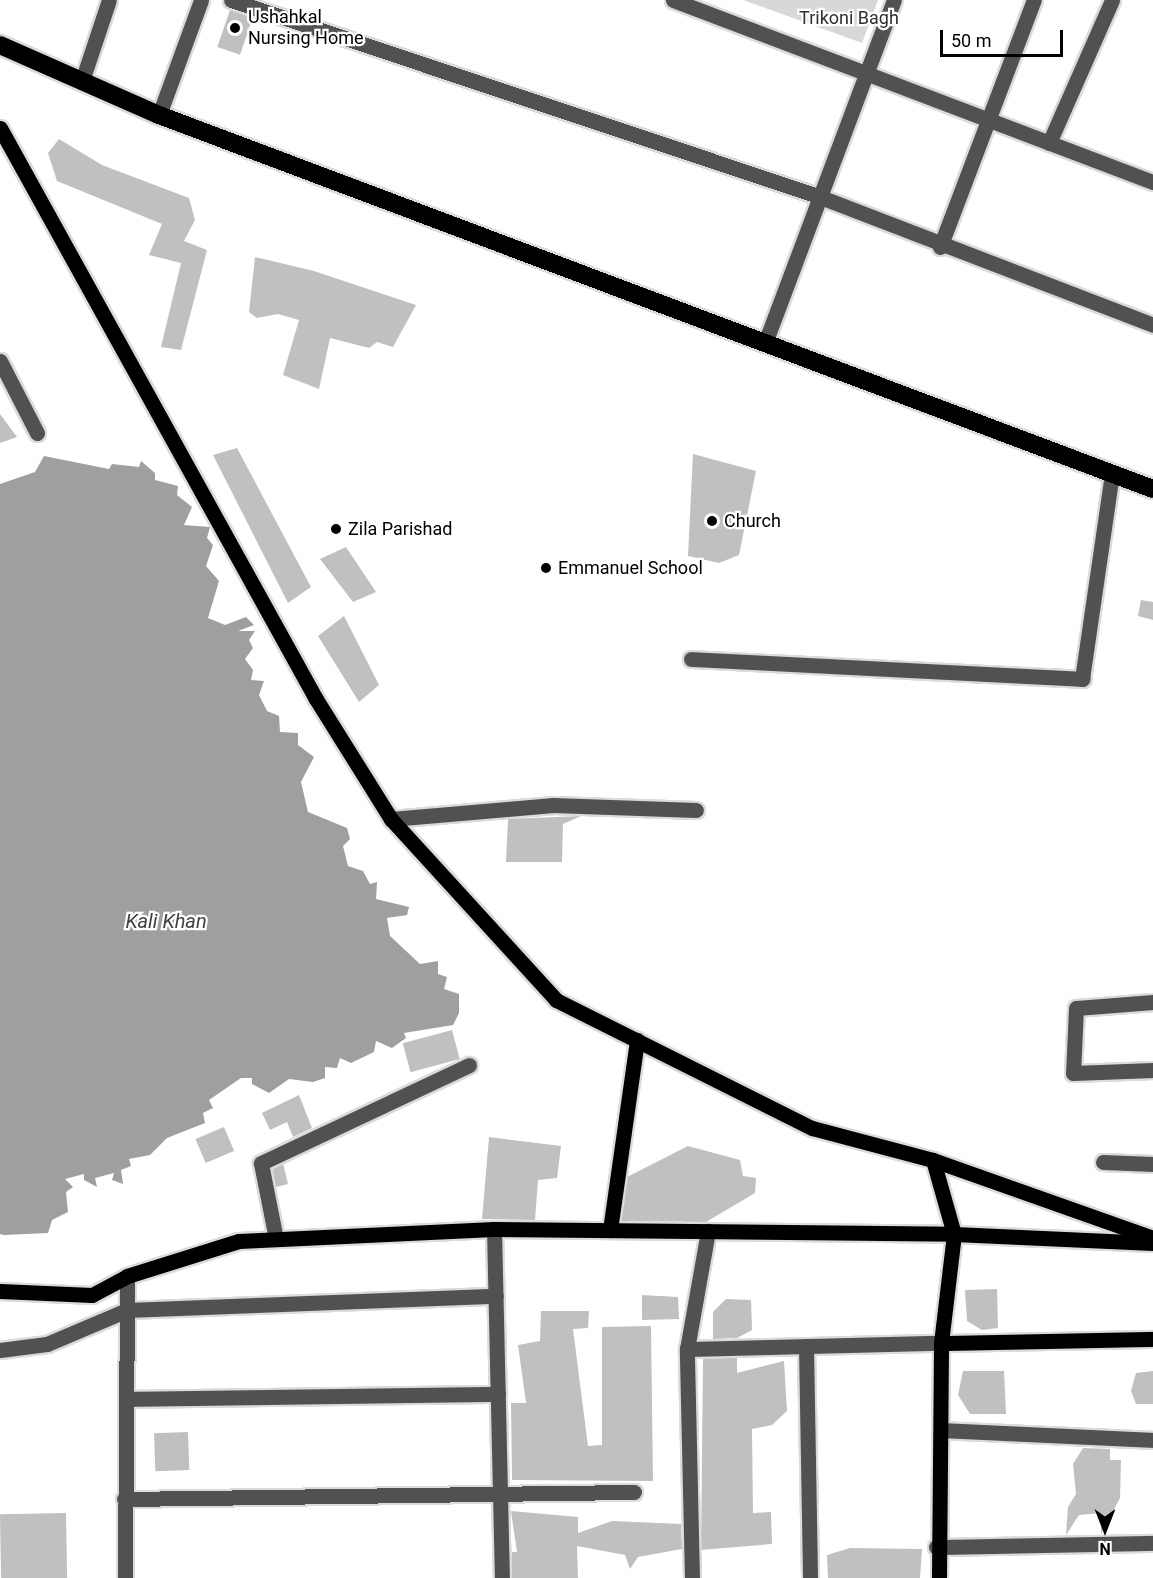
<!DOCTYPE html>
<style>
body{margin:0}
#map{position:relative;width:1153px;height:1578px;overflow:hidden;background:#fff;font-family:Roboto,sans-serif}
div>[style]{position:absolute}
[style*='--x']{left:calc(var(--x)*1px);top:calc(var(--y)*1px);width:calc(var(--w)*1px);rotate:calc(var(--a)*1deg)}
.green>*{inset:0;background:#d8d8d8}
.water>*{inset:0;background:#9f9f9f}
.building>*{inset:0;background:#c0c0c0;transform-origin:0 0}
.roads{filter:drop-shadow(2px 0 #dbdbdb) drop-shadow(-2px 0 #dbdbdb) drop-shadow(0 2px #dbdbdb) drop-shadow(0 -2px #dbdbdb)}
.minor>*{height:15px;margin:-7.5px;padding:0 7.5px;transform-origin:7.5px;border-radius:7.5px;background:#515151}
.major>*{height:15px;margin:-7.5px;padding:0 7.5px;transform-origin:7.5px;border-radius:7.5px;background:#000}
.highway>*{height:18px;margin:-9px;padding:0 9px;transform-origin:9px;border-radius:9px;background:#000}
.dots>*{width:16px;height:16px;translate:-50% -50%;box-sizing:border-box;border:3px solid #fff;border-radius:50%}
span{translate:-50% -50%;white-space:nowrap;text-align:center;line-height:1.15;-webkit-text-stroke:4.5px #fff;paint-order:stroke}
.poi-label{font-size:18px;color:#000}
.left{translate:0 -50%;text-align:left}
.park-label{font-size:18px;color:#2f2f2f}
.water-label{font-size:20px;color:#404040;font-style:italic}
.north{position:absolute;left:1075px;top:1500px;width:60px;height:60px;-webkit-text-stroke:4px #fff;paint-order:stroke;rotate:180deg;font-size:16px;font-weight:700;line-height:24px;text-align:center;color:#000}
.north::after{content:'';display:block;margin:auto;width:21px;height:27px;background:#000;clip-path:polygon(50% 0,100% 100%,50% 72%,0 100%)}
.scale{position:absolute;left:940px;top:30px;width:123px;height:27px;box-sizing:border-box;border:3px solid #000;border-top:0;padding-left:8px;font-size:18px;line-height:21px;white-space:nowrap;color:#000;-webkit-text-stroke:4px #fff;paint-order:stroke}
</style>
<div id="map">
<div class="green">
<i style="clip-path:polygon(743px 0,878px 0,862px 43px)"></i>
</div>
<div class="water">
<i style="clip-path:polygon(44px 456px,109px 469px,112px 464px,139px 467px,141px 461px,155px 473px,155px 480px,178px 486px,177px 495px,192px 507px,184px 525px,210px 527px,207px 538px,213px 545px,206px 566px,219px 581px,208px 618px,225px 625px,246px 617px,254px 625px,238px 631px,255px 631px,249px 640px,253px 648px,245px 659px,253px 670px,251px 680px,264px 681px,259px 695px,267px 711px,279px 716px,280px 732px,298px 733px,298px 745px,314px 757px,301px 782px,308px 812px,347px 828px,350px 839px,343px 846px,348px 866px,363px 871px,370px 884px,377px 882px,376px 899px,409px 907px,407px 915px,387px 918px,390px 936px,420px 964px,438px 961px,438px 974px,447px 977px,444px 989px,459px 994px,459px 1013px,453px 1025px,404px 1033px,406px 1038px,392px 1048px,376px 1041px,374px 1052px,351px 1063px,340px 1058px,337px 1068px,325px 1067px,325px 1078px,313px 1082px,289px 1079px,269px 1093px,252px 1084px,252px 1078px,241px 1078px,209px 1100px,213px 1108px,203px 1113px,205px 1123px,167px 1138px,150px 1155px,129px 1159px,131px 1166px,121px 1170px,123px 1184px,112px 1180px,114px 1173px,95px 1178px,97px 1187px,84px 1180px,84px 1174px,65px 1179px,73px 1187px,66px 1192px,68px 1212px,52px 1220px,48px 1233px,4px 1235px,0 1234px,0 484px,35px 472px)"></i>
</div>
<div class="building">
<i style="left:230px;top:10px;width:24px;height:39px;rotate:19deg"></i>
<i style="clip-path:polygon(59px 139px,102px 165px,189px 198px,195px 220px,184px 241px,207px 250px,181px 350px,161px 347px,181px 263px,149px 255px,162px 224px,57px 181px,48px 153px)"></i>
<i style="clip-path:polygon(255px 257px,314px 271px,416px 305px,393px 347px,377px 342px,369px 348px,330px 338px,319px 389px,283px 375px,299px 320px,278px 314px,257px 318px,249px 312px)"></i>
<i style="clip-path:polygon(0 414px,17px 437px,0 443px)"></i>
<i style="clip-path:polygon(237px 448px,311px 587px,288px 603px,213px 455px)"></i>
<i style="clip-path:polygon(693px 454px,756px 471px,739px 555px,719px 563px,688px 556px)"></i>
<i style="clip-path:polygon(346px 547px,376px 592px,353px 602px,320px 559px)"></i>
<i style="clip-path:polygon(1141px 600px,1153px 602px,1153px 620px,1138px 616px)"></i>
<i style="clip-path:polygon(344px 616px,379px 685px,359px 702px,318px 636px)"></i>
<i style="clip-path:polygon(581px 816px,563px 824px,562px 862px,506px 862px,508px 819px)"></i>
<i style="left:452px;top:1030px;width:30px;height:51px;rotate:75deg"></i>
<i style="clip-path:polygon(299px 1095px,312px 1128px,293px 1137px,287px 1122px,270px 1130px,262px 1113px)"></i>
<i style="left:224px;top:1127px;width:26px;height:31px;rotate:67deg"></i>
<i style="clip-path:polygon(489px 1137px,561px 1146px,557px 1178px,538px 1180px,535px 1220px,482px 1219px)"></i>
<i style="clip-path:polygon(688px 1146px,740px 1160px,743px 1176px,756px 1178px,755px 1193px,706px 1222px,621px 1221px,627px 1177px)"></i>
<i style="clip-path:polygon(283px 1163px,288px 1184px,276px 1187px,272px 1169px)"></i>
<i style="clip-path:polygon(997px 1289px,998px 1328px,982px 1330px,967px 1321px,965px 1290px)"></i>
<i style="clip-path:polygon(642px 1295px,678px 1297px,679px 1319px,642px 1320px)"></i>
<i style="clip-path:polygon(726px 1299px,751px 1300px,752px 1330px,737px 1338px,713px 1339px,713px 1312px)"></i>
<i style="clip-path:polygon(541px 1311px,589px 1311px,588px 1328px,573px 1329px,588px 1446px,602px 1445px,602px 1327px,651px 1326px,653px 1481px,512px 1480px,511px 1403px,526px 1403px,518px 1345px,540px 1341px)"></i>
<i style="clip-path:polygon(703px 1358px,737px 1358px,737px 1373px,784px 1361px,787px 1411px,772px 1425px,752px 1429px,753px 1513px,771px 1512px,772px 1544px,701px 1550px)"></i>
<i style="clip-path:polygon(963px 1371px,1004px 1371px,1006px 1414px,970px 1414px,958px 1395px)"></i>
<i style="clip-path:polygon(1153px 1371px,1153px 1404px,1136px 1404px,1131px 1391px,1136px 1373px)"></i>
<i style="left:188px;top:1432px;width:38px;height:34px;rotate:88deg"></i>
<i style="clip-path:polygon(1083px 1448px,1110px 1449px,1110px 1460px,1121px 1460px,1120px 1498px,1101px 1534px,1101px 1513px,1079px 1515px,1066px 1535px,1068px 1507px,1076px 1494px,1073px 1464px)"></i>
<i style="clip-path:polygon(511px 1511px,578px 1517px,578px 1533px,612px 1521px,681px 1524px,682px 1549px,638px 1557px,630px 1569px,625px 1555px,577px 1546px,578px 1578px,512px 1578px,512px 1552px,517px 1552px)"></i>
<i style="left:66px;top:1513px;width:65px;height:66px;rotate:89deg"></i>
<i style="clip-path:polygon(850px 1548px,922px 1549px,920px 1578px,828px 1578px,827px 1555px)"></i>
</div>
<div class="roads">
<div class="minor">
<i style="--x:231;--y:0;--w:616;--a:18.46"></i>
<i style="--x:815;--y:195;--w:362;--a:21"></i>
<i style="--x:673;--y:0;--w:513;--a:20.77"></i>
<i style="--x:82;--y:81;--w:85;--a:-71.6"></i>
<i style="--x:159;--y:115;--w:122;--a:-69.9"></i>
<i style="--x:1049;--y:143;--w:156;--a:-66.2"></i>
<i style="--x:940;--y:247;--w:264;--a:-69.2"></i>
<i style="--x:765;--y:343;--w:366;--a:-69.4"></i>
<i style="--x:0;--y:361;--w:81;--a:62.8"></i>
<i style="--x:691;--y:659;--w:392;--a:2.9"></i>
<i style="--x:1082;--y:679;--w:207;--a:-81.7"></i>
<i style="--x:391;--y:819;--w:163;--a:-4.9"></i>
<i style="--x:553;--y:805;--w:143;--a:2"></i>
<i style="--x:1153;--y:1002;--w:77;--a:175.5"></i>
<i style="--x:1076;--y:1008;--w:65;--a:92.6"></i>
<i style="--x:1073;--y:1073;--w:80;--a:-2.1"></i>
<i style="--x:1103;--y:1162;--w:50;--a:2.3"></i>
<i style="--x:494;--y:1229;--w:349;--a:88.7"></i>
<i style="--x:276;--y:1239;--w:77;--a:-101.2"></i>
<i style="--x:261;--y:1163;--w:230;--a:-25.2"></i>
<i style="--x:806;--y:1346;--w:232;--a:89"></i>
<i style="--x:687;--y:1349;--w:254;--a:-1.4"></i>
<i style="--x:0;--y:1350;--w:47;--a:-7.3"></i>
<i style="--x:47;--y:1344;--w:87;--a:-23"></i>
<i style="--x:127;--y:1310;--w:369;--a:-2.2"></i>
<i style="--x:127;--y:1399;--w:371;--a:-0.8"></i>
<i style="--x:942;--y:1430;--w:211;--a:2.7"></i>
<i style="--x:124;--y:1499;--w:510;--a:-0.79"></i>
<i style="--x:936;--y:1547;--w:217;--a:-1.1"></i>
<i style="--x:125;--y:1578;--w:302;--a:-89.6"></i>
<i style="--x:692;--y:1578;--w:229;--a:-91.3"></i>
<i style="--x:687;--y:1349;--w:120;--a:-79.9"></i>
</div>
<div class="major">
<i style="--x:0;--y:128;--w:653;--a:61.04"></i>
<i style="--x:316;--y:699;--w:142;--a:58"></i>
<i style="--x:391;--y:819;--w:245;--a:47.6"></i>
<i style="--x:556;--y:1000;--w:286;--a:26.6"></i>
<i style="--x:812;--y:1128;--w:125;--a:14.8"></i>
<i style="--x:933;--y:1160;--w:77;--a:74.2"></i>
<i style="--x:954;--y:1234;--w:110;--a:96.8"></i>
<i style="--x:941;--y:1343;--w:212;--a:-1.1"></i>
<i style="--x:933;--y:1160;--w:233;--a:19.5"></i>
<i style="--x:610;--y:1230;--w:192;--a:-81.9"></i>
<i style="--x:0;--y:1291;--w:92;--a:2.5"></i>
<i style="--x:92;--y:1295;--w:40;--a:-28"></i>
<i style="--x:127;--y:1276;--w:117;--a:-17.4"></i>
<i style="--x:239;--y:1241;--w:255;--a:-2.7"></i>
<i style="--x:494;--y:1229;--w:460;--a:0.6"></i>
<i style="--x:954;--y:1234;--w:199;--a:2.6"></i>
<i style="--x:939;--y:1578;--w:235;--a:-89.5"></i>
</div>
<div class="highway">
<i style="--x:0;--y:45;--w:174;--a:23.8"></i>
<i style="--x:159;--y:115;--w:1062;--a:20.62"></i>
</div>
</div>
<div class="dots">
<i style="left:235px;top:28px;background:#000"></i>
<i style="left:712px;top:521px;background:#000"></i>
<i style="left:336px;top:529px;background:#000"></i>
<i style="left:546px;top:568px;background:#000"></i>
</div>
<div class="poi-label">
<span class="left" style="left:248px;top:28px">Ushahkal<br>Nursing Home</span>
<span class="left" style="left:724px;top:521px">Church</span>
<span class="left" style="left:348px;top:529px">Zila Parishad</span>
<span class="left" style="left:558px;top:568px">Emmanuel School</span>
</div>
<div class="park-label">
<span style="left:849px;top:18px">Trikoni Bagh</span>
</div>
<div class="water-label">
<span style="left:166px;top:921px">Kali Khan</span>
</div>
<div class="north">N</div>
<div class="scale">50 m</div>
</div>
